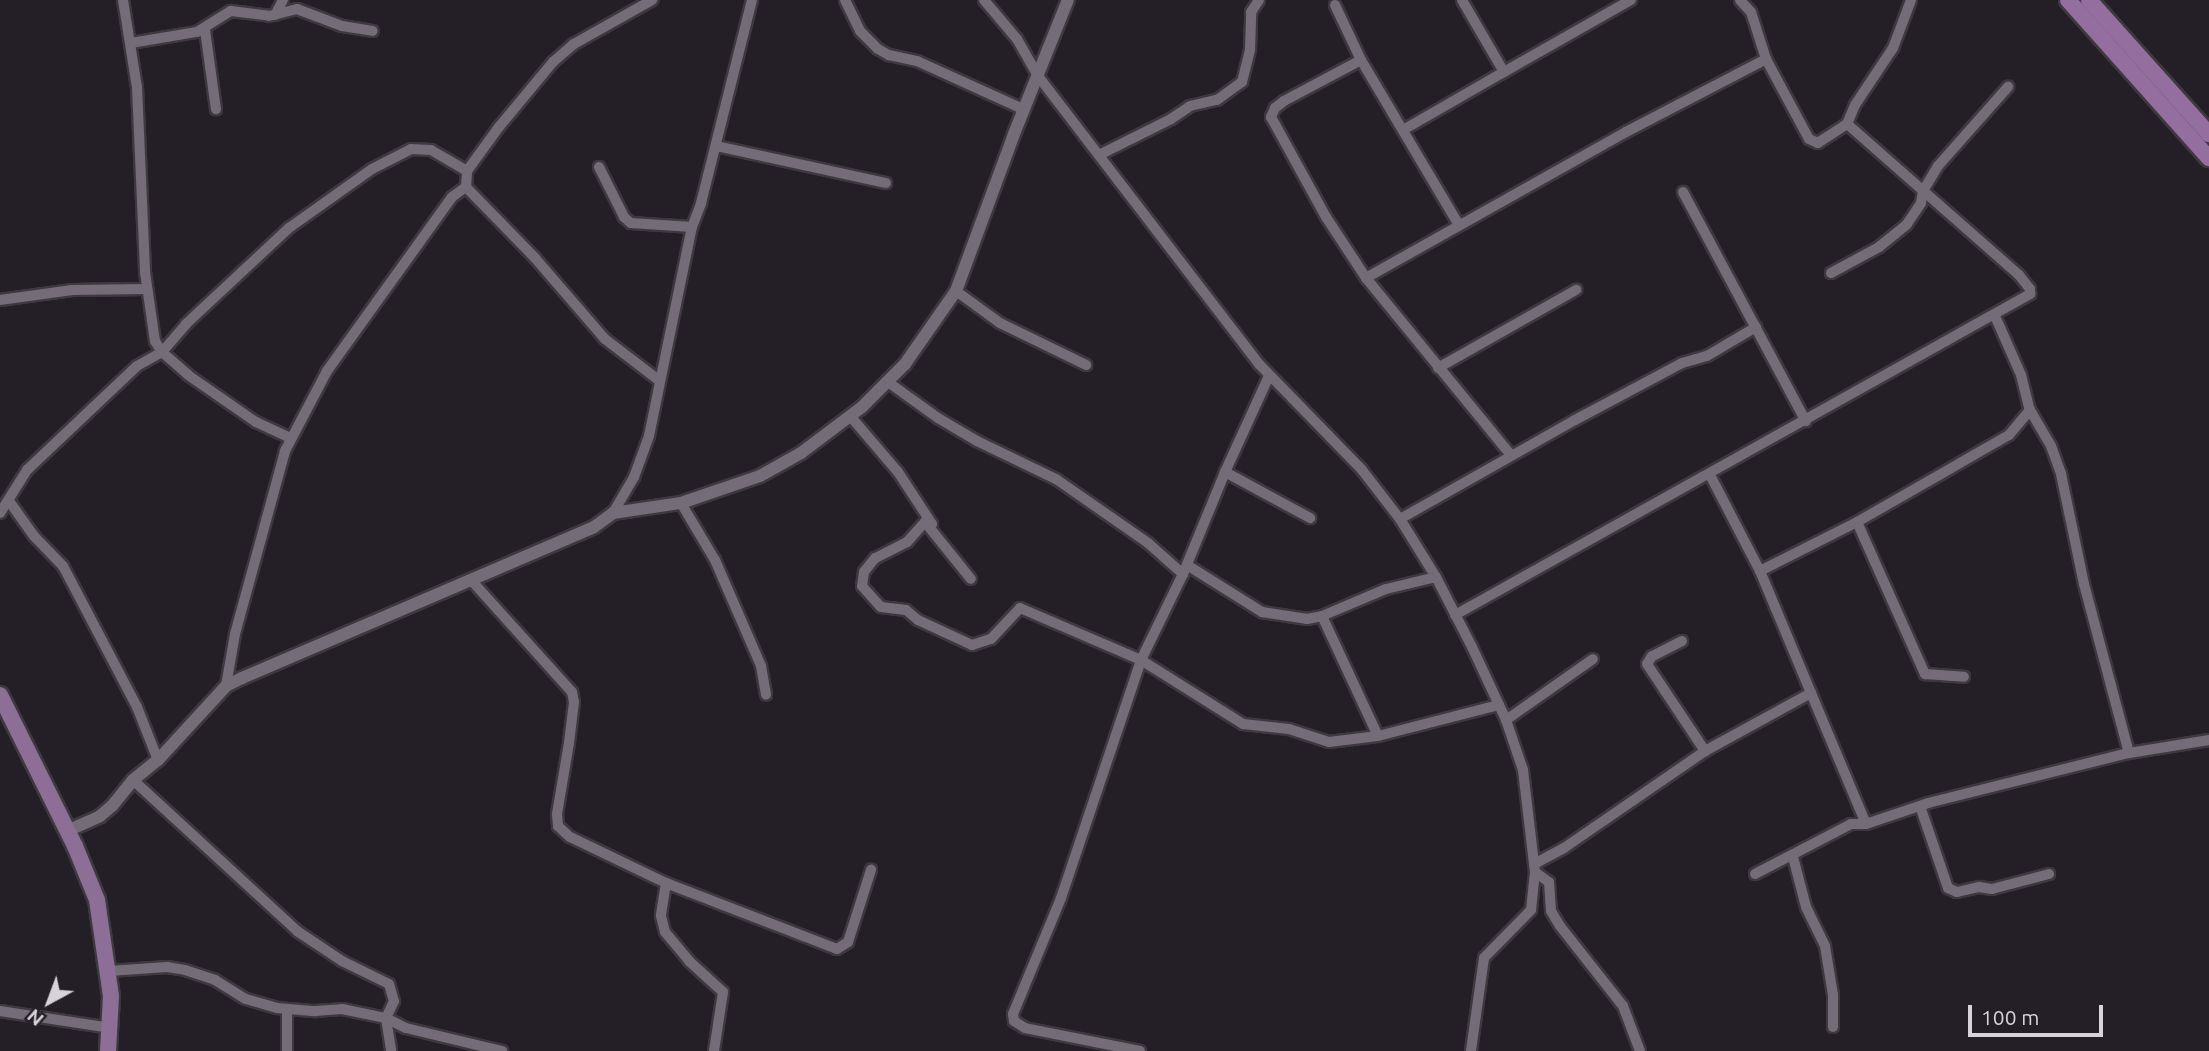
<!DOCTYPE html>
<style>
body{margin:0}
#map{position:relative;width:2209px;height:1051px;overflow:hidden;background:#241e26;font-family:Ubuntu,sans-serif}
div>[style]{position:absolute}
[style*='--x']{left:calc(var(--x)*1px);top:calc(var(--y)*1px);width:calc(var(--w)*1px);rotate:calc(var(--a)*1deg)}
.roads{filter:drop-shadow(2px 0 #3e393f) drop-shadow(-2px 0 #3e393f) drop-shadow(0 2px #3e393f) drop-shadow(0 -2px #3e393f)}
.minor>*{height:10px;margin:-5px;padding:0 5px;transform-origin:5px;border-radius:5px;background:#746c77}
.tertiary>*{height:12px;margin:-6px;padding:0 6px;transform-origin:6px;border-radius:6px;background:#746c77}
.primary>*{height:16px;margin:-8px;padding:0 8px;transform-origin:8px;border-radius:8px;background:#8d6e96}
.trunk>*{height:16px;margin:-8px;padding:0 8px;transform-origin:8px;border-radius:8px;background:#956ea0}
span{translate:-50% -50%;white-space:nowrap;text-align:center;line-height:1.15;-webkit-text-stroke:7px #241e26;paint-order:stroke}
.north{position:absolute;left:14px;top:967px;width:70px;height:70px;-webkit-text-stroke:5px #241e26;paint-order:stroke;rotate:221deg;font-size:19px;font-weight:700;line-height:28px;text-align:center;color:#d8d3d9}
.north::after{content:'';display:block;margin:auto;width:24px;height:32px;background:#d8d3d9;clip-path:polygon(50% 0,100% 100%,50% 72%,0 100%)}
.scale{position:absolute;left:1968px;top:1005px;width:135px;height:32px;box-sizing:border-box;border:4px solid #d8d3d9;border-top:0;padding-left:9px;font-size:21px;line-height:24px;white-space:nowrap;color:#d8d3d9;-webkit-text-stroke:5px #241e26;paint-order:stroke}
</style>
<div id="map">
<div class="roads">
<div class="minor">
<i style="--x:123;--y:0;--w:88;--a:80.9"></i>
<i style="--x:137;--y:87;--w:185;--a:87.5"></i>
<i style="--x:145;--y:272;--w:70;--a:81.8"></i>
<i style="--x:155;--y:341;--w:13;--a:58"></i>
<i style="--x:162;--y:352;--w:35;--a:41"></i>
<i style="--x:188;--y:375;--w:83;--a:34.7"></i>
<i style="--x:256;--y:422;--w:38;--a:25"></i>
<i style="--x:845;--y:0;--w:34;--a:64"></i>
<i style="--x:860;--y:31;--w:25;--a:45"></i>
<i style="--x:878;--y:49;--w:13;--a:29"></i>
<i style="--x:889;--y:55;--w:29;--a:12"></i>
<i style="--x:917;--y:61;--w:116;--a:24.4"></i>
<i style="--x:984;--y:0;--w:51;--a:49.8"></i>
<i style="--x:1017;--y:39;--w:43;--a:60.4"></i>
<i style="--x:1038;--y:76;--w:363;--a:52.5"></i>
<i style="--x:1259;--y:364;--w:148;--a:45.8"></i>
<i style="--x:1362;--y:470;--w:62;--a:52.2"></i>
<i style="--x:1400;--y:519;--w:68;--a:58.2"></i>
<i style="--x:1436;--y:577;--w:79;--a:62.8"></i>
<i style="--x:1472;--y:647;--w:81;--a:65"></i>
<i style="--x:1506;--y:720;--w:53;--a:71.2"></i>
<i style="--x:1523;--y:770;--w:103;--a:83.3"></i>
<i style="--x:1535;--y:872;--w:38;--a:96"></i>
<i style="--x:1531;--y:910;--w:67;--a:134.4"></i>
<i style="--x:1484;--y:958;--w:94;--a:98"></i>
<i style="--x:1335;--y:5;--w:61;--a:64.7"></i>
<i style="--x:1361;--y:60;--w:192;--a:59.3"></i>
<i style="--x:275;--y:15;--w:17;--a:-62"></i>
<i style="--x:205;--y:30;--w:80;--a:82.1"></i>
<i style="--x:131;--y:43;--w:67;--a:-9.5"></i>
<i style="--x:197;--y:32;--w:40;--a:-32"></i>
<i style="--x:231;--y:11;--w:38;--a:7"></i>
<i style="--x:269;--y:16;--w:29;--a:-14"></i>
<i style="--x:297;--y:9;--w:48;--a:20.7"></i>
<i style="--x:342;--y:26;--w:31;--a:9"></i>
<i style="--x:1361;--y:60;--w:87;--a:152"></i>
<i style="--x:1284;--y:101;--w:11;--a:142"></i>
<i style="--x:1275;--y:108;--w:10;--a:114"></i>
<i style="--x:1271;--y:117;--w:114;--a:61.2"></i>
<i style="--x:1326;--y:217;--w:73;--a:56.7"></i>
<i style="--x:1366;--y:278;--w:229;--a:50.7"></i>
<i style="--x:1504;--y:72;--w:146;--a:-29.6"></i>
<i style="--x:1847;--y:124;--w:21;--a:-67"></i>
<i style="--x:1855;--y:105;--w:69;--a:-56.3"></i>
<i style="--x:1893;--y:48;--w:51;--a:-69.4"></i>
<i style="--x:1403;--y:130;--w:116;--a:-29.9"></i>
<i style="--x:1504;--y:72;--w:83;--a:-120.3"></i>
<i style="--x:716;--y:146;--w:174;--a:12.3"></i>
<i style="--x:1099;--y:155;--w:80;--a:-26.6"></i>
<i style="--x:1171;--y:119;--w:23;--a:-34"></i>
<i style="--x:1190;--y:106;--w:28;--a:-13"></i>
<i style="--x:1217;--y:100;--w:31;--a:-36"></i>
<i style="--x:1242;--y:82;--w:34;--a:-76"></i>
<i style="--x:1250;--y:49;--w:37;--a:-88"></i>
<i style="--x:1251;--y:12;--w:14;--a:-56"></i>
<i style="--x:599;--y:167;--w:56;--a:63.4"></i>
<i style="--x:624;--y:217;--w:9;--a:41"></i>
<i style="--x:631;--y:223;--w:61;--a:3.8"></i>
<i style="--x:466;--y:187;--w:99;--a:45.8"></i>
<i style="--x:535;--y:258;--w:107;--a:49.2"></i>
<i style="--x:605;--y:339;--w:69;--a:37.4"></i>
<i style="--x:1683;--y:192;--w:260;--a:61.8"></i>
<i style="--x:1831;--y:273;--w:55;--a:-28.4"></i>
<i style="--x:1879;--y:247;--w:36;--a:-39"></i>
<i style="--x:1907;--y:224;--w:25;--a:-56"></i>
<i style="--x:1921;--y:203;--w:12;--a:-81"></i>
<i style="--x:1923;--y:191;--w:29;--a:-59"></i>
<i style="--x:1938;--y:166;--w:106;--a:-48.5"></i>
<i style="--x:1366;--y:278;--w:298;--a:-29.3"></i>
<i style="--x:1626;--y:132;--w:158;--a:-27.5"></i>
<i style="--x:956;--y:291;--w:54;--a:36"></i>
<i style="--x:1000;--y:323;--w:96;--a:26"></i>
<i style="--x:0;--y:300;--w:73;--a:-7.9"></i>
<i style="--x:72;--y:290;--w:75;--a:-0.8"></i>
<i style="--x:1995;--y:316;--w:64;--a:66.2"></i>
<i style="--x:2021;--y:375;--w:36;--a:76"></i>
<i style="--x:2030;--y:410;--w:42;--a:59.7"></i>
<i style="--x:2051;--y:446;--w:30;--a:70"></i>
<i style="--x:2061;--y:474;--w:112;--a:78.2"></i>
<i style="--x:2084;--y:584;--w:175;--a:75.1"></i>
<i style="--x:1438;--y:368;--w:159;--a:-29.5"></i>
<i style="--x:888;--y:382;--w:62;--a:35.8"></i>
<i style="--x:938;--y:418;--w:45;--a:30.5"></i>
<i style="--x:977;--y:441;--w:88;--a:25.7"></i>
<i style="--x:1056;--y:479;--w:112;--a:34.8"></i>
<i style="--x:1148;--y:543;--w:47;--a:41.5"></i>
<i style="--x:851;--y:417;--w:72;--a:49.5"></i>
<i style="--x:898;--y:472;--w:62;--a:56.8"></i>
<i style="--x:932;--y:524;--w:7;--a:-164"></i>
<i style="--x:925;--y:522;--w:73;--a:51.1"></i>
<i style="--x:1225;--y:472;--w:97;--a:28.4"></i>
<i style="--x:1710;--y:475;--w:108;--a:62.5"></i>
<i style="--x:1760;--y:571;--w:132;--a:67.3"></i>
<i style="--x:9;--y:501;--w:43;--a:54.5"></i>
<i style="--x:34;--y:536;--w:42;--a:46"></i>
<i style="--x:63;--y:566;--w:159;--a:62.3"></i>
<i style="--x:137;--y:707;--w:57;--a:68.4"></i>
<i style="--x:681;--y:503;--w:66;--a:59.2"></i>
<i style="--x:715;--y:560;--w:116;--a:66.5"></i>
<i style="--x:761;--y:666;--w:29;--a:80"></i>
<i style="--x:0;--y:513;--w:51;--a:-57.9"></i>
<i style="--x:27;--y:470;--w:151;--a:-43.4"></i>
<i style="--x:137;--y:366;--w:29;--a:-29"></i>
<i style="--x:162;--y:352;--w:37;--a:-49"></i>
<i style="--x:186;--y:324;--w:141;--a:-43"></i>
<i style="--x:289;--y:228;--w:102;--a:-35.4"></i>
<i style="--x:372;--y:169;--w:44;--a:-27.1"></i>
<i style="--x:411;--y:149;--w:20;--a:3"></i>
<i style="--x:431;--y:150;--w:42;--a:30.3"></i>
<i style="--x:613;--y:513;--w:42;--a:-59.7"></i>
<i style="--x:634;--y:477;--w:44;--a:-69.9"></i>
<i style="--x:649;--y:436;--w:213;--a:-78.4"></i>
<i style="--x:692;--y:227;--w:26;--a:-69"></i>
<i style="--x:701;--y:203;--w:209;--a:-75.9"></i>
<i style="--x:1400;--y:519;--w:201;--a:-29.5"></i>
<i style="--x:1575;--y:420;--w:121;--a:-28"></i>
<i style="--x:1682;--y:363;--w:26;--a:-16"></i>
<i style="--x:1707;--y:356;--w:57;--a:-30.6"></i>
<i style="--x:925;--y:522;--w:27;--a:132"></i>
<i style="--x:907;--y:542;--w:36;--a:153"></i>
<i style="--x:875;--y:558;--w:18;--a:128"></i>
<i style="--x:864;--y:572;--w:14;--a:98"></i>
<i style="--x:862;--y:586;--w:28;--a:48"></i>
<i style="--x:881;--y:607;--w:25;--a:7"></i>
<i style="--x:906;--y:610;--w:16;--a:40"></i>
<i style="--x:918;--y:620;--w:60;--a:24.8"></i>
<i style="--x:972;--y:645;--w:20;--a:-18"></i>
<i style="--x:991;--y:639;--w:42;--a:-46.9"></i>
<i style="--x:1020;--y:608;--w:132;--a:23.3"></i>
<i style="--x:1141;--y:660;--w:120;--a:32.1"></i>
<i style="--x:1243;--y:724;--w:46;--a:6.2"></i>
<i style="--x:1289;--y:729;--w:42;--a:18"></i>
<i style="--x:1329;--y:742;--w:49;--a:-7"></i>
<i style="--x:1378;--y:736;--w:125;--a:-14.4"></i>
<i style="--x:1857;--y:522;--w:167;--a:65.9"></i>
<i style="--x:1925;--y:674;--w:39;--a:4"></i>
<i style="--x:1187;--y:565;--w:89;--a:32.1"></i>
<i style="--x:1262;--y:612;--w:46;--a:8.8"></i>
<i style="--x:1307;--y:619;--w:15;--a:-11"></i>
<i style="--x:1322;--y:616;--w:69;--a:-22.9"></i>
<i style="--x:1386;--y:589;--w:51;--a:-13.5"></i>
<i style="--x:1760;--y:571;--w:109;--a:-26.8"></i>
<i style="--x:1857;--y:522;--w:175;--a:-29.8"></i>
<i style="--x:2009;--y:435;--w:33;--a:-50"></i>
<i style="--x:471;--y:580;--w:151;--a:48"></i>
<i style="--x:572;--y:692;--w:10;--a:79"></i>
<i style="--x:574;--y:702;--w:41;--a:97"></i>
<i style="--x:569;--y:743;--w:72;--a:99.6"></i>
<i style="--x:557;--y:814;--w:12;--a:85"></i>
<i style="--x:558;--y:826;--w:16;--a:43"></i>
<i style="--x:570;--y:837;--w:106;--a:25.6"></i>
<i style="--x:666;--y:883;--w:183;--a:21.1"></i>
<i style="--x:837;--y:949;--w:13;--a:-32"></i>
<i style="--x:848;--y:942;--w:76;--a:-72.3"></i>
<i style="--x:1455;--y:615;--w:659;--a:-29.17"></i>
<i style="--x:2030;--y:294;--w:5;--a:-90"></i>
<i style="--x:2030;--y:289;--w:18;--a:-128"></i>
<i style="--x:2019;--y:275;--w:229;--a:-138.7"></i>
<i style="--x:1847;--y:124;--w:35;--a:147"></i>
<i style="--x:1818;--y:143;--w:10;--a:-156"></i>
<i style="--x:1809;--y:139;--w:91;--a:-118.3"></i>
<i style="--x:1766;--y:59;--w:49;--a:-107.7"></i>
<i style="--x:1751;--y:12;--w:16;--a:-133"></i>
<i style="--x:1322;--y:616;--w:132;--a:65"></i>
<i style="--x:1682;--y:641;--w:34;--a:153"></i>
<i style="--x:1652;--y:656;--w:9;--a:122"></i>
<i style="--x:1647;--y:664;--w:105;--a:56.3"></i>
<i style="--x:226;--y:686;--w:53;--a:-80.2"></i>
<i style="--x:235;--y:634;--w:190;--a:-74.7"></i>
<i style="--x:285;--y:451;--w:90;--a:-62.3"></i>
<i style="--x:327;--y:371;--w:214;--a:-54.3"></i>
<i style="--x:452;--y:197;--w:17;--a:-36"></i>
<i style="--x:466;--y:187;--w:16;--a:-86"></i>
<i style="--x:467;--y:171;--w:54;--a:-54"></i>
<i style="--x:499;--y:127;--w:85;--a:-50.3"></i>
<i style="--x:553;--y:62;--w:28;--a:-41"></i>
<i style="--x:574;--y:44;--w:90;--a:-29.4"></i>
<i style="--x:1506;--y:720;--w:106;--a:-35"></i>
<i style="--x:133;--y:780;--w:223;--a:42.6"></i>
<i style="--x:297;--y:931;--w:54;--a:33.7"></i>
<i style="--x:342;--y:961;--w:52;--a:26.1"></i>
<i style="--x:389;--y:984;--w:18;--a:74"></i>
<i style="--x:394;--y:1001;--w:19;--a:115"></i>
<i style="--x:386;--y:1018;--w:33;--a:81"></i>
<i style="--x:1920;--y:806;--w:87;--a:71.1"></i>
<i style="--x:1948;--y:888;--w:10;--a:24"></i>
<i style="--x:1957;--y:892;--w:23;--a:-13"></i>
<i style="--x:1979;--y:887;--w:13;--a:9"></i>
<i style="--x:1992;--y:889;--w:59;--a:-14.7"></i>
<i style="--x:1793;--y:857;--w:52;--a:75.4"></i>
<i style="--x:1806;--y:907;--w:43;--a:64"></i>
<i style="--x:1825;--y:946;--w:50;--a:80.7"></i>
<i style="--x:1833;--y:995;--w:32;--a:90"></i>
<i style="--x:1534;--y:864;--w:34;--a:-28"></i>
<i style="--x:1564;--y:848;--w:171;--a:-34.5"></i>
<i style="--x:1705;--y:751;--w:121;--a:-28.7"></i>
<i style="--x:1811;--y:693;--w:142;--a:67.2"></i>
<i style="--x:1866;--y:824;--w:65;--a:-18.7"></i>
<i style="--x:1928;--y:803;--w:207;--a:-14"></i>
<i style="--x:2129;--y:753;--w:81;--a:-9.2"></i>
<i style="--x:1535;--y:872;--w:17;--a:36"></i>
<i style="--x:1549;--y:882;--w:29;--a:86"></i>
<i style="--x:1551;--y:911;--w:17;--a:59"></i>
<i style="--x:1560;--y:926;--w:102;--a:51.8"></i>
<i style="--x:1623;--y:1006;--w:48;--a:69.3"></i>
<i style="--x:1755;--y:874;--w:108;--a:-27.5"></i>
<i style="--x:1851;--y:824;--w:15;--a:0"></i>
<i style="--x:666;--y:883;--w:33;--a:99"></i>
<i style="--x:661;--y:916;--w:16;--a:76"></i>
<i style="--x:665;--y:932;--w:38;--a:50"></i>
<i style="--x:689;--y:961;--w:46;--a:42.4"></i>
<i style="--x:723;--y:992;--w:60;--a:98.7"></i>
<i style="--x:109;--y:971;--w:58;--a:-3.9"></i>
<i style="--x:167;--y:967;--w:18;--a:9"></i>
<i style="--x:185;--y:970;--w:32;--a:18"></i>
<i style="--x:215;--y:980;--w:36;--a:32"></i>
<i style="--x:246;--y:999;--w:32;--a:16"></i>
<i style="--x:277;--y:1008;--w:38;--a:5"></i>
<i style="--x:315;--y:1011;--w:27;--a:-4"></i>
<i style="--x:342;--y:1009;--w:45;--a:11.6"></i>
<i style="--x:386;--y:1018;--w:22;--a:27"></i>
<i style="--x:406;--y:1028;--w:99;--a:13.5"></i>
<i style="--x:0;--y:1011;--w:112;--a:8.7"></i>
<i style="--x:287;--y:1051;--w:42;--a:-90"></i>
<i style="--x:1140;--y:1051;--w:117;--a:-168.7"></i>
<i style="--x:1025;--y:1028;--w:13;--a:-148"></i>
<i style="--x:1014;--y:1021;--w:7;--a:-98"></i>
<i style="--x:1013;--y:1014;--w:126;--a:-67.5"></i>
<i style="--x:1061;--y:898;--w:251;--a:-71.4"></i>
<i style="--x:1141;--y:660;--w:96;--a:-64"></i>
<i style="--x:1183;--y:574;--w:110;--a:-67.6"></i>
<i style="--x:1225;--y:472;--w:106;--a:-65.4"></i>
</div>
<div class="tertiary">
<i style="--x:67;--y:831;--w:36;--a:-24"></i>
<i style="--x:100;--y:816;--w:16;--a:-40"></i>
<i style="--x:112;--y:806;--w:33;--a:-51"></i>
<i style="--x:133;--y:780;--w:32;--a:-39"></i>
<i style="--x:158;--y:760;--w:100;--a:-47.4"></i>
<i style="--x:226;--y:686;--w:18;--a:-27"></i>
<i style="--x:242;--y:678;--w:383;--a:-23.2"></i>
<i style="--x:594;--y:527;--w:24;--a:-36"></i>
<i style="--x:613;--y:513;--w:69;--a:-8.4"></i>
<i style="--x:681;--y:503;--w:83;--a:-18.9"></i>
<i style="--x:760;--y:476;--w:47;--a:-29.3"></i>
<i style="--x:801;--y:453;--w:76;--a:-37"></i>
<i style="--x:862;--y:407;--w:61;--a:-45"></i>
<i style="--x:905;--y:364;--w:89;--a:-55.1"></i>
<i style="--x:956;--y:291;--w:167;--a:-69.7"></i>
<i style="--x:1014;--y:134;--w:144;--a:-68.1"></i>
</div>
<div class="primary">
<i style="--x:0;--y:695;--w:169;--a:63.6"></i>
<i style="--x:75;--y:846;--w:58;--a:67.8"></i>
<i style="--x:97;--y:900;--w:97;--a:81.7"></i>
<i style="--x:111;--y:996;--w:55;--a:93.1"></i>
</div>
<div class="trunk">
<i style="--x:2068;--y:0;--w:212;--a:48.3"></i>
<i style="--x:2089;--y:0;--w:180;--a:48.2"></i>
</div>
</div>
<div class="north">N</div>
<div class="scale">100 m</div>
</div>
